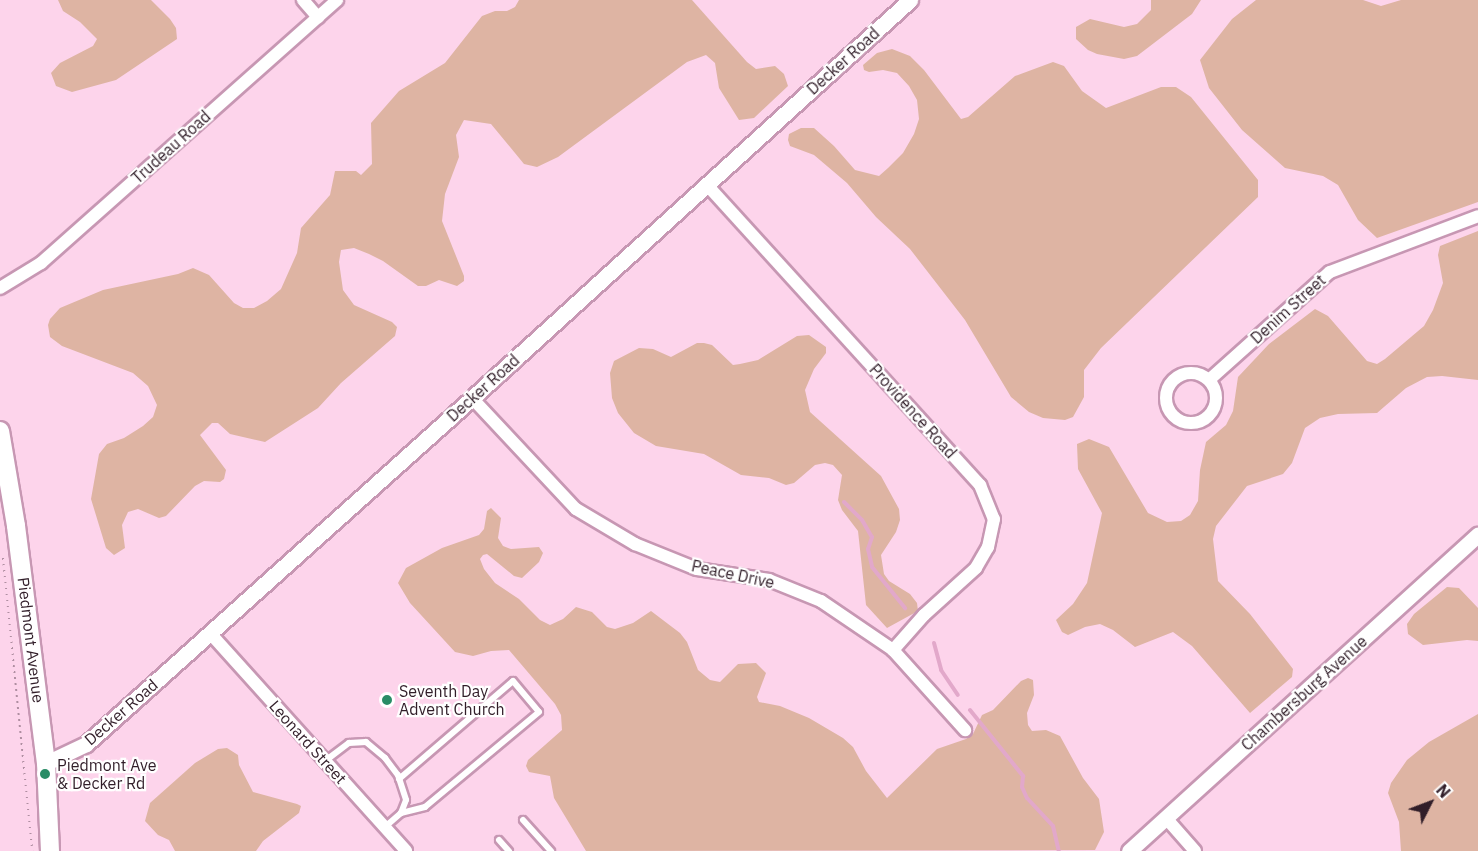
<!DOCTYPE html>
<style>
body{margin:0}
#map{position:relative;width:1478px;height:851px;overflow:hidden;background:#fdd4eb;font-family:"IBM Plex Sans",sans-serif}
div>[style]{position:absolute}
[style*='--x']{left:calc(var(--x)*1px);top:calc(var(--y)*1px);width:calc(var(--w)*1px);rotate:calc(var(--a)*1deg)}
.green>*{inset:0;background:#deb4a3}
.stream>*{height:4px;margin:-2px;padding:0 2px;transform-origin:2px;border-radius:2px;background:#e2a8ca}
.path>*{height:2px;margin-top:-1px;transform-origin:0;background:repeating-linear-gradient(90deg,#af8ea1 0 1.5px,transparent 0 6px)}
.roads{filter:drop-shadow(2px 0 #c797b3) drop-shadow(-2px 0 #c797b3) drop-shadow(0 2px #c797b3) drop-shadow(0 -2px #c797b3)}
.service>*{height:6px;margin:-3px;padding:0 3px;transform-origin:3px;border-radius:3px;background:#fff}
.minor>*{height:12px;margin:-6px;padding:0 6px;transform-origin:6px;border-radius:6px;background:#fff}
.minor>.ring{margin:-6px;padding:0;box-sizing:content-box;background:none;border:12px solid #fff;border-radius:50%}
.tertiary>*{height:15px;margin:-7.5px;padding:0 7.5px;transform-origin:7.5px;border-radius:7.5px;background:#fff}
.secondary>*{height:18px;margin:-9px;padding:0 9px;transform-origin:9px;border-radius:9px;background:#fff}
.dots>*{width:16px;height:16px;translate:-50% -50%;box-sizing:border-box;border:3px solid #fff;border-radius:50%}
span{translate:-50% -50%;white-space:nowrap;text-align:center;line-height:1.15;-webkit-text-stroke:4.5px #fff;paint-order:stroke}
.street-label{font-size:16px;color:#311e29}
.poi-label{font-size:16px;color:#311e29}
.left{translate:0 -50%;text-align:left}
.north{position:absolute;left:1400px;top:773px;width:60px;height:60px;-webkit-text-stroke:4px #fff;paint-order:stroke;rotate:48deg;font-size:16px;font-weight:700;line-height:24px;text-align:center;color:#311e29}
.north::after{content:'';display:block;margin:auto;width:21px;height:27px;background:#311e29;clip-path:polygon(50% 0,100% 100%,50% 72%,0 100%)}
</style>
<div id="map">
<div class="green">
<i style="clip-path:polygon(58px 0,151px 0,170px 19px,176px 28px,177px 39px,116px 80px,72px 92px,56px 86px,51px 73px,60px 63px,93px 46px,97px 39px,80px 22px,63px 11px)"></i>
<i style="clip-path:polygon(519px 0,692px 0,747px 62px,756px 69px,775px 66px,784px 74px,788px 86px,754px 118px,739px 120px,719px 88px,715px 63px,706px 55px,687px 62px,558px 157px,537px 167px,524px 164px,491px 124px,464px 120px,456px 135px,459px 157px,445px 194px,442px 221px,464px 276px,464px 281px,457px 286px,439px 280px,426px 286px,418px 286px,383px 261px,369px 254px,354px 248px,341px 250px,339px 262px,343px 290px,354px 305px,392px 322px,397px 327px,395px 336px,341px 383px,318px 408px,265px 442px,230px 434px,218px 423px,212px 423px,200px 435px,226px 470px,224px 479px,220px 482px,204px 481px,195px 486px,166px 516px,159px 518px,138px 509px,128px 512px,122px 525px,125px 548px,114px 555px,106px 548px,91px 499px,99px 454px,107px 444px,124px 438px,143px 426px,153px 417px,157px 405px,148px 386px,133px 373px,62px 346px,50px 337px,48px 325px,50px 319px,60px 308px,103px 290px,178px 274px,193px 268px,209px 275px,234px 303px,243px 308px,254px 308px,267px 301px,281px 289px,297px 253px,301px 228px,330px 195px,335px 171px,356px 171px,361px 175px,372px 164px,371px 123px,399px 91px,445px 63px,482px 16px,495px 11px,507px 11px,515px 7px)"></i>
<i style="clip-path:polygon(1151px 0,1201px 0,1192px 14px,1137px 56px,1124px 59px,1097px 54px,1088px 50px,1076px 39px,1076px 27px,1090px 19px,1124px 27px,1137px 24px,1151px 10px)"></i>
<i style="clip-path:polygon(1256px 0,1363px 0,1381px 6px,1401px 0,1478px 0,1478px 202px,1377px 238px,1358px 220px,1338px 185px,1323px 176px,1285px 168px,1242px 130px,1209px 88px,1200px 60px,1232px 19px)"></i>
<i style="clip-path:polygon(892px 49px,910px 56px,924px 70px,961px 119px,968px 117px,1015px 76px,1053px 62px,1064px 66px,1082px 91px,1106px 108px,1161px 87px,1176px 87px,1191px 97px,1258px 180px,1258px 197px,1101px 348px,1084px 370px,1084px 397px,1073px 417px,1065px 420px,1043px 418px,1029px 412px,1011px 397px,965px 320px,910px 249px,876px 217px,847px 183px,814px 155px,790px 146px,788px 140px,789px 134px,801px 128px,814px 128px,834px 146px,855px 170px,879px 176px,888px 168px,903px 153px,914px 134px,919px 119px,917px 100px,909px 86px,897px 73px,883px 70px,869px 72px,864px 70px,863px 65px,877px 53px)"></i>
<i style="clip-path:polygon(1478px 231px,1478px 380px,1442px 376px,1427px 377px,1406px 388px,1377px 413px,1338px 414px,1320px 418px,1305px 428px,1292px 463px,1283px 474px,1247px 486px,1216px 526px,1213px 539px,1218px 581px,1250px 614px,1293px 669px,1292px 677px,1250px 713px,1192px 646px,1173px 632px,1135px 647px,1113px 630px,1100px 624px,1085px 627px,1068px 635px,1062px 632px,1056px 620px,1073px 604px,1087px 583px,1102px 513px,1078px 469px,1077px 444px,1089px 439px,1109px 447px,1148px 513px,1167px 522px,1181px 521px,1190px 515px,1198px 501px,1200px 470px,1206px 442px,1226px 425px,1233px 411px,1238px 377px,1269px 344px,1315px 309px,1328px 316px,1367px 361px,1377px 364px,1385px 359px,1424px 326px,1433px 310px,1443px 283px,1438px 255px,1440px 246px)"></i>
<i style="clip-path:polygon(809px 335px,826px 347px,826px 353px,814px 369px,805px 390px,810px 412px,881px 476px,899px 509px,900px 520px,896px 532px,881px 555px,884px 574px,889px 581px,910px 594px,917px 603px,918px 611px,887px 628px,866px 605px,858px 531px,842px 510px,838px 500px,842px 475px,833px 465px,825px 463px,815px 465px,794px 483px,786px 485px,769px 478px,741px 475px,704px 454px,656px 446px,634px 433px,618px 413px,612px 398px,610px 373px,614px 361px,639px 348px,653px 349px,671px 357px,697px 343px,704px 343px,712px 345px,733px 365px,740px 364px,758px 360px,797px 336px)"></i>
<i style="clip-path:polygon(491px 508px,501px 518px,498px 538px,503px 546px,511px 549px,539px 547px,543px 553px,539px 562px,522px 578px,514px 576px,487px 554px,483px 555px,480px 559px,484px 569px,495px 583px,519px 599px,540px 620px,550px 625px,563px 619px,576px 607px,592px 612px,607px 627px,615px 629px,633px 623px,651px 611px,680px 633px,687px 642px,698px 670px,710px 680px,720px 682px,738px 664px,756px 663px,766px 673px,757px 697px,759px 702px,780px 706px,809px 718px,843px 738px,853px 747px,866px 771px,887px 798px,937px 749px,966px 739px,973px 734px,982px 715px,993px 710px,1021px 681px,1028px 678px,1033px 680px,1034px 695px,1027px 713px,1028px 725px,1032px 731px,1046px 730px,1060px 736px,1083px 778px,1099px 799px,1104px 832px,1095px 850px,586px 851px,554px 798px,550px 776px,529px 772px,526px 766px,528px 760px,562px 730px,561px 715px,555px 704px,509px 650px,491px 651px,473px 656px,455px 652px,410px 603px,398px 583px,406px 568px,442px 548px,479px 535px,484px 529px,487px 511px)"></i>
<i style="clip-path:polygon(1447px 587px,1459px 588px,1478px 608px,1478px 641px,1467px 640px,1423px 645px,1408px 634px,1407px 624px,1414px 614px)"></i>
<i style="clip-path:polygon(1478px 714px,1478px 851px,1401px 851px,1399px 822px,1388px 793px,1391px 783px,1407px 760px,1429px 742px)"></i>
<i style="clip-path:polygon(227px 748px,238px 755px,239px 765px,253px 792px,297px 804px,301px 806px,299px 813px,263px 841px,256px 851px,175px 851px,169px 840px,158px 835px,145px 821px,150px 803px,195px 763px,218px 749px)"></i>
</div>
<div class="stream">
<i style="--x:844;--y:502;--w:25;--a:45"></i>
<i style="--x:862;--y:520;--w:20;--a:60"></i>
<i style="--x:872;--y:537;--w:13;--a:108"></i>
<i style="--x:868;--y:549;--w:18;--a:77"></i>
<i style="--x:872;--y:567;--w:53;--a:51.2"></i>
<i style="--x:934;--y:643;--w:28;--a:75"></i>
<i style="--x:941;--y:670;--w:30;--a:56"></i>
<i style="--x:970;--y:710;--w:85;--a:51.2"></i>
<i style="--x:1023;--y:776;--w:11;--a:95"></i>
<i style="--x:1022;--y:787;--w:12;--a:66"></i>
<i style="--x:1027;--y:798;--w:38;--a:47"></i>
<i style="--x:1053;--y:826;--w:26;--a:77"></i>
</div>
<div class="path">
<i style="--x:3;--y:558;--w:294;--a:84.3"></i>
</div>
<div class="roads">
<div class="service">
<i style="--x:325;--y:761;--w:30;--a:-37"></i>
<i style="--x:349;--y:743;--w:17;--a:-3"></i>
<i style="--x:366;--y:742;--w:25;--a:40"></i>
<i style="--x:385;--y:758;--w:21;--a:53"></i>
<i style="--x:398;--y:775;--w:26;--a:72"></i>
<i style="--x:406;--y:800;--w:14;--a:111"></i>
<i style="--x:401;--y:813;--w:21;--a:139"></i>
<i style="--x:399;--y:779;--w:150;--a:-40.7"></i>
<i style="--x:513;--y:681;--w:40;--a:50"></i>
<i style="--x:539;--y:712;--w:148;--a:140.2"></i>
<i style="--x:425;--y:807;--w:25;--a:166"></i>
<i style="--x:523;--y:820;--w:42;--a:47.9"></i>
<i style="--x:499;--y:840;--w:15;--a:48"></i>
</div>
<div class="minor">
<i style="--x:303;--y:0;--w:23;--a:49"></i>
<i style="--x:707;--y:185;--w:406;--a:47.7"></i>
<i style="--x:980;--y:485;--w:37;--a:68"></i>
<i style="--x:994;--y:519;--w:29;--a:102"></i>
<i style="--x:988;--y:547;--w:24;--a:120"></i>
<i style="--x:976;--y:568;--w:70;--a:137.9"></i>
<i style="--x:924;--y:615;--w:47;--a:131.5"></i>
<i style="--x:0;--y:288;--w:48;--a:-31.4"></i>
<i style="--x:41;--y:263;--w:396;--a:-41.6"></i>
<i class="ring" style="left:1166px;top:373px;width:38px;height:38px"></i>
<i style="--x:1209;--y:380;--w:162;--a:-41.8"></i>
<i style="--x:1330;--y:272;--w:158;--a:-20.7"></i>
<i style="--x:472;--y:398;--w:152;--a:46.9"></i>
<i style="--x:576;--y:509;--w:69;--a:30.7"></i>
<i style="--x:635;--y:544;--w:67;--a:22"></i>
<i style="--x:697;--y:569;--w:73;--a:8.7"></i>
<i style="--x:769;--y:580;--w:56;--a:22"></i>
<i style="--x:821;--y:601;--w:87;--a:34.2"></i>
<i style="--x:893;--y:650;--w:108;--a:48"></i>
<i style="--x:210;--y:633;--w:293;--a:48"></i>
<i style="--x:1166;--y:818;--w:44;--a:48.7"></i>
</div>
<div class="tertiary">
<i style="--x:46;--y:763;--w:44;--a:-25.4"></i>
<i style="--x:86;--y:744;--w:518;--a:-41.87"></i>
<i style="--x:472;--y:398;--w:592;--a:-42.26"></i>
<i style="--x:1129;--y:851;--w:471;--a:-42.2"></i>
</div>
<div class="secondary">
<i style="--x:0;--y:431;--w:96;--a:80.4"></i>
<i style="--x:16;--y:526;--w:239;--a:82.8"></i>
<i style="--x:46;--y:763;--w:88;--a:87.4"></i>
</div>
</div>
<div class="dots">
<i style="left:387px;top:700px;background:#298c66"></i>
<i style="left:45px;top:774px;background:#298c66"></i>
</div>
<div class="street-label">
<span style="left:843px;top:61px;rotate:-42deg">Decker Road</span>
<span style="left:171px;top:147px;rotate:-42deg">Trudeau Road</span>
<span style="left:1288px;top:309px;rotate:-42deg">Denim Street</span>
<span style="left:483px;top:388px;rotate:-42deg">Decker Road</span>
<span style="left:913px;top:411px;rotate:48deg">Providence Road</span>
<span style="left:733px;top:574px;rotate:12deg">Peace Drive</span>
<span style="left:31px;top:640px;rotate:83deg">Piedmont Avenue</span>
<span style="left:1304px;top:693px;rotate:-42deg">Chambersburg Avenue</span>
<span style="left:121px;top:712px;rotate:-41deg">Decker Road</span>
<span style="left:308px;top:742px;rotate:48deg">Leonard Street</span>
</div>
<div class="poi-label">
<span class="left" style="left:399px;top:700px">Seventh Day<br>Advent Church</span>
<span class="left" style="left:57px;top:774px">Piedmont Ave<br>&amp; Decker Rd</span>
</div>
<div class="north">N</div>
</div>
